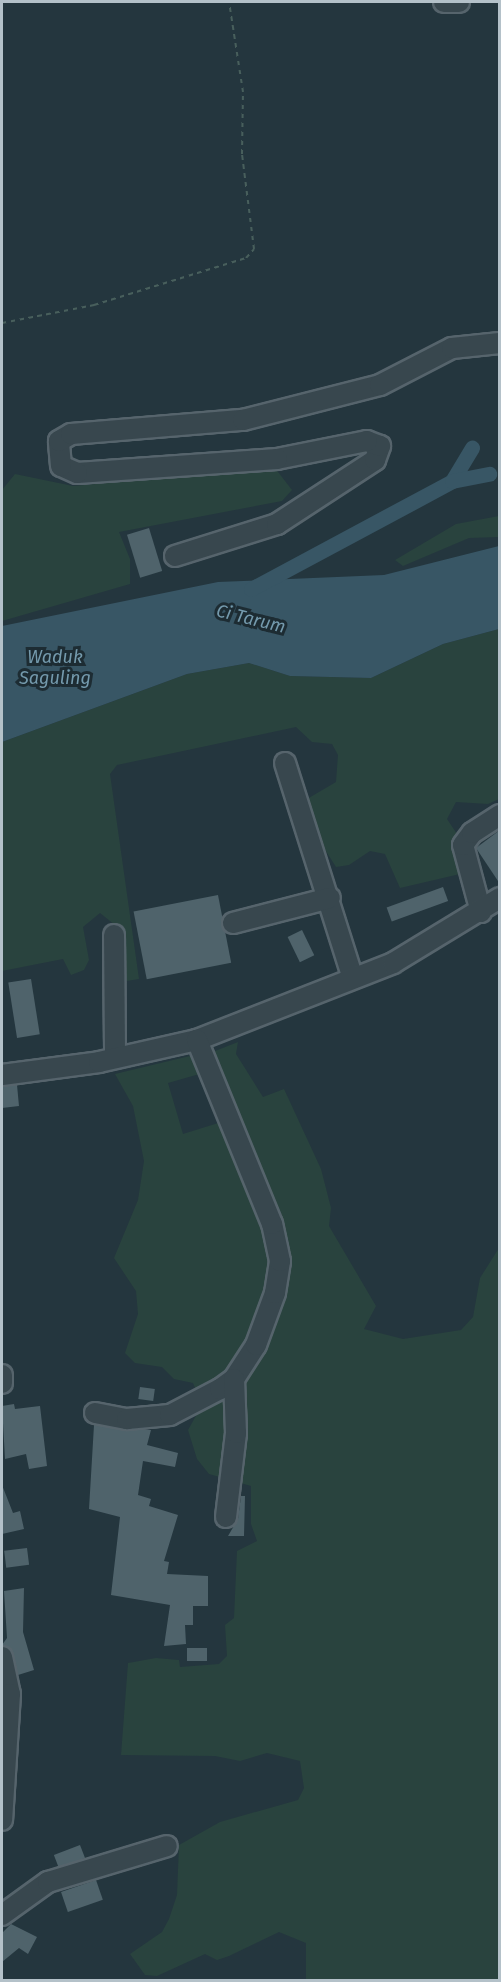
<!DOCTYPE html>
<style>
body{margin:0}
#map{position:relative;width:501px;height:1982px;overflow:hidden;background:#24363e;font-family:"Fira Sans",sans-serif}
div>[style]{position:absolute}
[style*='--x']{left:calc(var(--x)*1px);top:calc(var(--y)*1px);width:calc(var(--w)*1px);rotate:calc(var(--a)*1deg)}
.green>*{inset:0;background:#29433e}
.water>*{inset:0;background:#385665}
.canal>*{height:15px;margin:-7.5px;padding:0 7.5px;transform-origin:7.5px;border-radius:7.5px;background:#385665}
.building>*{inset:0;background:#4f636b;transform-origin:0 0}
.path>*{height:2px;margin-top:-1px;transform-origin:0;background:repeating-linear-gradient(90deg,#485f5c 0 4.5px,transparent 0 9px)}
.roads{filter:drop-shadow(2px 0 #56646c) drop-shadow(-2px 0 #56646c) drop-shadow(0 2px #56646c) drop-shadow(0 -2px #56646c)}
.minor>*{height:20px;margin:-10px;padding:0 10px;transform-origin:10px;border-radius:10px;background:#38474e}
span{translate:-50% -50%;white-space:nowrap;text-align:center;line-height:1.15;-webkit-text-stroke:6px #1d2c33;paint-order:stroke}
.water-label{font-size:18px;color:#749aad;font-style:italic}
.frame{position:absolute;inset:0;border:3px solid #b4c1c9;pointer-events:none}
</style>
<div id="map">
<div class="green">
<i style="clip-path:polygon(275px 468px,292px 490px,282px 501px,119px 532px,130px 559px,130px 584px,2px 621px,2px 490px,15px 474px,73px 486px)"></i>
<i style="clip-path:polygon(499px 516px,499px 537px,469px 538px,403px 566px,395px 560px,456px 524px)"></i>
<i style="clip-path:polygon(499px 629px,499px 799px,488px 804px,456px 802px,447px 819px,461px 840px,460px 874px,400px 888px,385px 854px,370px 851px,349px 865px,336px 867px,317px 837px,307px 799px,336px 782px,338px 755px,332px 744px,312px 742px,296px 727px,117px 765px,110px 774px,139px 979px,120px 982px,115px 925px,100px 913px,83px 927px,89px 960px,84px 970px,71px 975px,63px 959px,2px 971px,2px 742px,187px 674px,249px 663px,290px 676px,371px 678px,443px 644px)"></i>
<i style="clip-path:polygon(238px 1042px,236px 1054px,263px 1097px,284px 1089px,321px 1169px,331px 1208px,329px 1226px,376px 1306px,364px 1329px,403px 1339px,461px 1330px,473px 1317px,480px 1278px,499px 1248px,499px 1980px,306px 1980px,306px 1943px,279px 1932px,229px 1956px,217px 1960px,205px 1954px,157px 1976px,145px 1975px,130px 1954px,162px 1932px,169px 1919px,177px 1895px,179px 1845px,220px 1822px,298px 1800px,304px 1788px,300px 1761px,267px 1753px,240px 1761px,215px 1756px,121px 1755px,128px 1663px,156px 1658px,179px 1660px,180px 1667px,219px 1664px,227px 1656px,225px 1625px,234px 1618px,237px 1551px,257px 1541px,251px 1524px,251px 1486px,209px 1474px,197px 1459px,188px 1430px,202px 1405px,193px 1383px,174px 1379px,162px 1367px,135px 1363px,125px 1353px,138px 1314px,136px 1291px,114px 1258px,138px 1200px,144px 1161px,133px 1106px,115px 1074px,198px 1054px,203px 1073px,168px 1083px,183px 1134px,231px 1119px,210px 1053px)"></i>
</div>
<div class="water">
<i style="clip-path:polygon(499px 546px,499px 629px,443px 644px,371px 678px,290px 676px,249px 663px,187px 674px,2px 742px,2px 626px,218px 582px,384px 575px)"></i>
</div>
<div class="canal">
<i style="--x:452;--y:481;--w:39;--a:-59"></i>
<i style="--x:251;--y:589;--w:228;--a:-28.2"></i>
<i style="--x:452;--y:481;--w:38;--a:-11"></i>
</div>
<div class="building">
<i style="left:149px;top:528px;width:45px;height:23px;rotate:73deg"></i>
<i style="clip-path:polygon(500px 830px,500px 884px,476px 848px)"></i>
<i style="left:443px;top:887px;width:15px;height:60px;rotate:70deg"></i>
<i style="left:218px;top:895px;width:69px;height:86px;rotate:79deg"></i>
<i style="left:302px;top:930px;width:28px;height:16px;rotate:64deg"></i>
<i style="left:31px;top:979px;width:56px;height:23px;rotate:81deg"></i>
<i style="clip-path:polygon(17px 1085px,19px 1106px,2px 1108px,2px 1087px)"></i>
<i style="left:140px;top:1387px;width:15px;height:12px;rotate:8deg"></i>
<i style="clip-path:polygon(14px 1404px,15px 1409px,40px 1406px,47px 1466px,29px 1469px,26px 1454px,5px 1459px,2px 1406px)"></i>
<i style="clip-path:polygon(94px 1425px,151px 1430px,147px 1445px,178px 1453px,175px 1467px,143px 1461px,138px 1495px,151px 1499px,149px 1506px,178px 1515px,164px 1561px,169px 1562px,167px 1574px,208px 1576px,208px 1606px,193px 1606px,193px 1625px,185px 1625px,186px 1644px,164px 1646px,170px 1605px,111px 1595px,120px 1517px,89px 1509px)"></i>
<i style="clip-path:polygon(2px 1485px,13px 1513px,20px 1511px,24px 1529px,2px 1534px)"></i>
<i style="clip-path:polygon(241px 1496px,245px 1496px,244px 1536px,228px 1536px,238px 1519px)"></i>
<i style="left:27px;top:1548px;width:17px;height:23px;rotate:83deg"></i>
<i style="clip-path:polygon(24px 1588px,23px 1632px,34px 1670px,18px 1675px,11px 1649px,2px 1645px,7px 1638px,4px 1591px)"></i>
<i style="left:187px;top:1648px;width:20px;height:13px"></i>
<i style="left:80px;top:1845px;width:14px;height:28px;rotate:69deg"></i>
<i style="left:96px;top:1880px;width:21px;height:37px;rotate:71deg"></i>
<i style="clip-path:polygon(11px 1924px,37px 1937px,28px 1954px,19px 1948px,2px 1962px,2px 1933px)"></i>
</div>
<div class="path">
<i style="--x:2;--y:323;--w:94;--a:-11.1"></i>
<i style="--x:94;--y:305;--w:159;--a:-17.2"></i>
<i style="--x:246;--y:258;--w:12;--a:-48"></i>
<i style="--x:254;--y:249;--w:96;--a:-97.2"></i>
<i style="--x:242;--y:154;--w:62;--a:-89.1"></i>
<i style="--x:243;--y:92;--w:91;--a:-98.8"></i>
</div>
<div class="roads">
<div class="minor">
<i style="--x:444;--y:2;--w:15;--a:0"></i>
<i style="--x:175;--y:556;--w:107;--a:-17.4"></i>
<i style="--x:277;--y:524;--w:117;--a:-33.1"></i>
<i style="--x:375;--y:460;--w:15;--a:-70"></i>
<i style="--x:380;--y:446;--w:14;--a:-159"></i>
<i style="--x:367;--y:441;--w:92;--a:168.7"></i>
<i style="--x:277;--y:459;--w:200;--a:176"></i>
<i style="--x:77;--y:473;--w:17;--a:-156"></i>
<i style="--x:61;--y:466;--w:25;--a:-95"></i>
<i style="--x:59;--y:441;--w:14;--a:-30"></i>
<i style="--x:71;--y:434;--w:173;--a:-4.7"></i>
<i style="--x:243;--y:420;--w:141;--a:-14.3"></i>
<i style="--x:380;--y:385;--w:81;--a:-27.2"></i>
<i style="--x:452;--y:348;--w:48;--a:-5.9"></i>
<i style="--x:285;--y:763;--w:226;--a:72.5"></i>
<i style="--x:481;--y:912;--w:69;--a:-105"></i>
<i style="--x:463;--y:845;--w:15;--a:-53"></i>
<i style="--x:472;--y:833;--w:33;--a:-33"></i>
<i style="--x:233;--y:923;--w:100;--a:-14.5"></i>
<i style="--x:114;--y:935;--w:123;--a:89.5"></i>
<i style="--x:2;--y:1075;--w:98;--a:-7.6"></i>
<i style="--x:99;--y:1062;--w:100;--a:-12.7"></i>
<i style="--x:197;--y:1040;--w:211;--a:-21.4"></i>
<i style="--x:393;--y:963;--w:125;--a:-31.3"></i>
<i style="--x:2;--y:1375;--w:8;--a:90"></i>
<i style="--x:95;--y:1413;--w:33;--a:11"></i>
<i style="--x:127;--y:1419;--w:43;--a:-5.3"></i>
<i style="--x:170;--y:1415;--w:56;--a:-27.5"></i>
<i style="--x:220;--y:1389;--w:17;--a:-36"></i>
<i style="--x:234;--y:1379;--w:40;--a:-57.1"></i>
<i style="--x:256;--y:1345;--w:55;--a:-69.9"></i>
<i style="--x:275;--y:1293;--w:32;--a:-81"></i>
<i style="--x:280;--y:1261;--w:38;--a:-102"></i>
<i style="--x:272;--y:1224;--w:199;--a:-112.2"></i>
<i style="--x:226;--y:1517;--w:85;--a:-83.2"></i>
<i style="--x:236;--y:1433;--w:54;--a:-92.1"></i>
<i style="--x:2;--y:1657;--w:38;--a:78"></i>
<i style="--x:10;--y:1694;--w:126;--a:93.6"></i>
<i style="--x:2;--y:1915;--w:57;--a:-35.7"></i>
<i style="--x:48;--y:1882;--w:124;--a:-16.8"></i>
</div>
</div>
<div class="water-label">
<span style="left:251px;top:619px;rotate:14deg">Ci Tarum</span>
<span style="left:55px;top:668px">Waduk<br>Saguling</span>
</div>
<div class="frame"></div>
</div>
